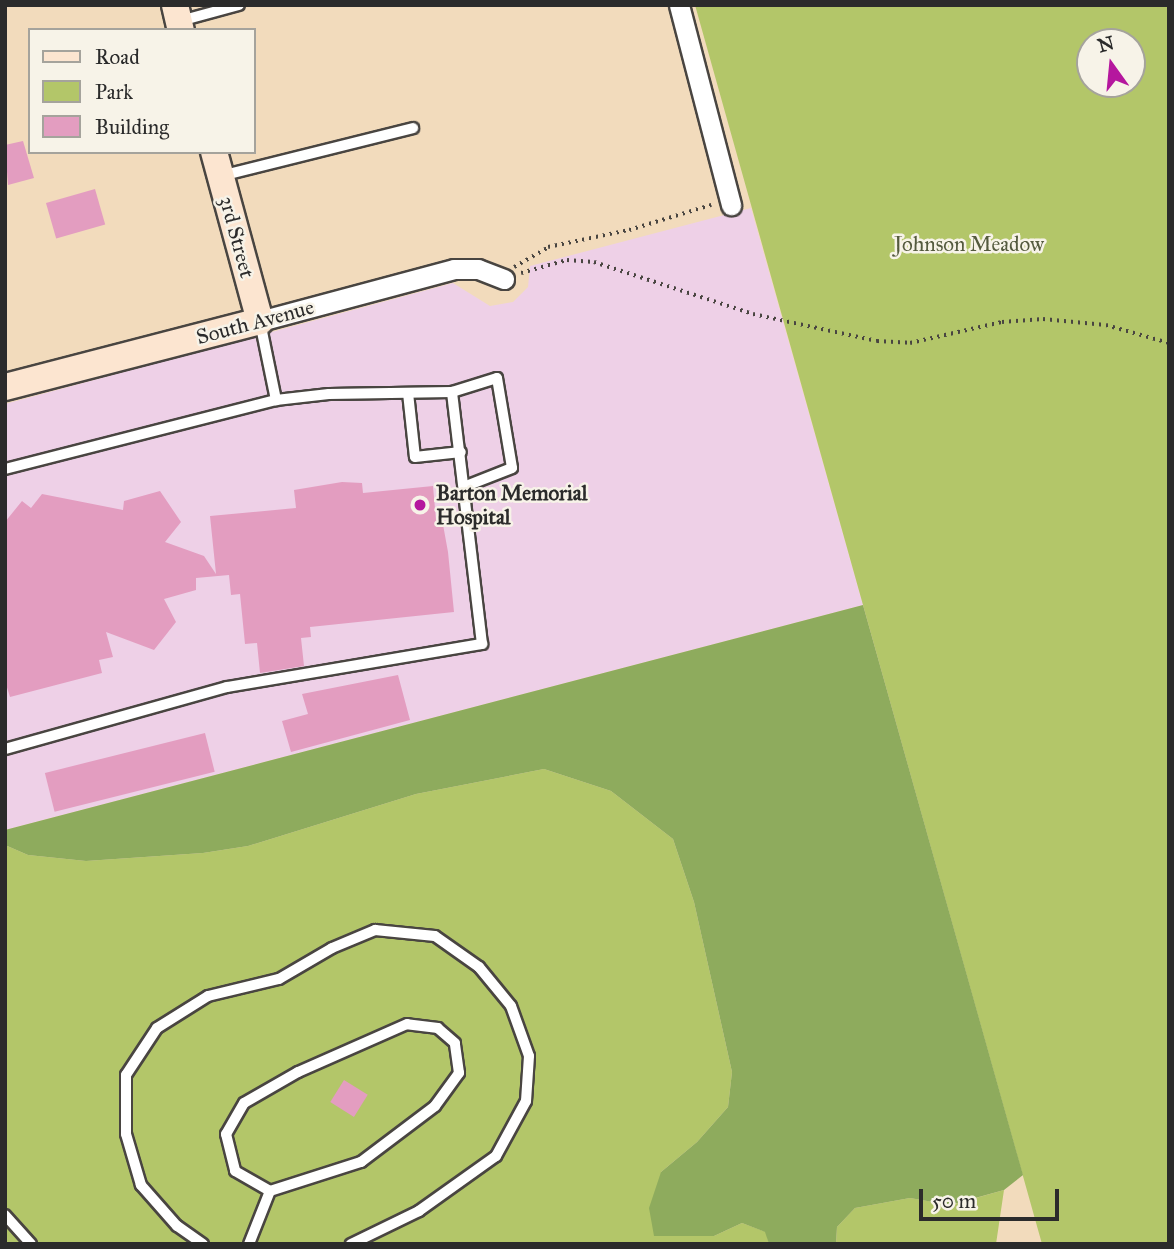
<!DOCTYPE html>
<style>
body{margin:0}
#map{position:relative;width:1174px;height:1249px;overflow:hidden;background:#f2dbbc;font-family:"IM FELL Great Primer",serif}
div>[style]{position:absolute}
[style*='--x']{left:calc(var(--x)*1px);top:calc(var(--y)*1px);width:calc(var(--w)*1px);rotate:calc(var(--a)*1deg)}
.built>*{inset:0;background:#eed0e7}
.green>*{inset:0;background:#b3c669}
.forest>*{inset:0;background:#8eab5d}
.building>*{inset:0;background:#e39dc0;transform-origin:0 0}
.path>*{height:3.5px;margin-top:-1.75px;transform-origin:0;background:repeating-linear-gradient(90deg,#494541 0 2px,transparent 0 7px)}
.roads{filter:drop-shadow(2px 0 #494541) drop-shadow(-2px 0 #494541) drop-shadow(0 2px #494541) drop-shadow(0 -2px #494541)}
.lane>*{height:10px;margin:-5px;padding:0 5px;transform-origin:5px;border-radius:5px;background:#fff}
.street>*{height:19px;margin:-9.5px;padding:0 9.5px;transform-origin:9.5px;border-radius:9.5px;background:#fff}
.secondary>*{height:26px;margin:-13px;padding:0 13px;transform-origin:13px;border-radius:13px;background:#fce5d0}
.dots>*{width:19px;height:19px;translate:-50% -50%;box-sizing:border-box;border:4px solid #f7f3e8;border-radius:50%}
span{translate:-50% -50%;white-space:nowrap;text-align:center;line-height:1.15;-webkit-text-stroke:5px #f7f3e8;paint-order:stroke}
.street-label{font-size:21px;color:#2b2b2b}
.park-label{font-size:21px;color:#545a3e}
.poi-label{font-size:21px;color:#2b2b2b;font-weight:700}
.left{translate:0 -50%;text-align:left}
.frame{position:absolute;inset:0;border:7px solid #2b2b2b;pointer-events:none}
.legend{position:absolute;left:28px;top:28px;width:228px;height:126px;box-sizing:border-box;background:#f7f3e8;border:2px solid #a5a39c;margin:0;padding:9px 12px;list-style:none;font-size:21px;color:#2b2b2b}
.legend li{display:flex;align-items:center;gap:14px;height:35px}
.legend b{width:35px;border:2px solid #a5a39c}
.north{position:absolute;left:1076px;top:28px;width:70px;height:70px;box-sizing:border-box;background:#f7f3e8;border:2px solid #a5a39c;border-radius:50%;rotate:345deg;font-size:19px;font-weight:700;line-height:28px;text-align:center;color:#2b2b2b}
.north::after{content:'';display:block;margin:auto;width:24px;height:32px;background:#b5179e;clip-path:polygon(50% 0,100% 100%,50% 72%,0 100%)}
.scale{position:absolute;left:919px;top:1189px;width:140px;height:32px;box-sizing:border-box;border:4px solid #2b2b2b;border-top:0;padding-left:9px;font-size:21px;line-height:24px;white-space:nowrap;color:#2b2b2b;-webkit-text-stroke:5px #f7f3e8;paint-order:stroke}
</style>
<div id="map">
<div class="built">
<i style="clip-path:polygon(751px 208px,863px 605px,5px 830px,5px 404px,453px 283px,490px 306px,513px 302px,528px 287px,530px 266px)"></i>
</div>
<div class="green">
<i style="clip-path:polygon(evenodd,695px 5px,1169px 5px,1169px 1244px,1042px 1244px,695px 5px,1090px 42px,1132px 42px,1132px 84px,1090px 84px,1090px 42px)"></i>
<i style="clip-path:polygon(544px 769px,611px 791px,673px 839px,694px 902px,732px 1072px,728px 1107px,697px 1142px,661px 1172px,714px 1236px,742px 1223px,766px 1232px,769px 1244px,5px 1244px,5px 845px,28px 855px,86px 861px,203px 853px,248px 846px,416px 794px)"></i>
<i style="clip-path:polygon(1004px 1190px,996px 1244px,836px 1244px,837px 1227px,855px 1208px,910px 1198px,951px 1205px)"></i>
</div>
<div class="forest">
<i style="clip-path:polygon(863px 605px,1023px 1175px,1004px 1190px,950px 1205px,910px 1198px,855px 1208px,837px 1227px,836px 1244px,769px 1244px,765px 1232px,742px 1223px,714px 1236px,654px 1236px,649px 1208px,661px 1172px,697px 1142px,728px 1107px,732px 1072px,694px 902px,673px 839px,611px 791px,544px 769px,416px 794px,248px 846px,203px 853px,86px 861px,28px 855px,5px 845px,5px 830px)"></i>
</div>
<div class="building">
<i style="clip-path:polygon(23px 141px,34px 178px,8px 185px,5px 145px)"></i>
<i style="left:95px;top:189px;width:37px;height:51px;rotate:74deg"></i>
<i style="clip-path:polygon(342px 482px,362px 483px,363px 493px,433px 486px,436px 520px,442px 519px,448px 552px,454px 612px,310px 627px,311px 637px,301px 638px,304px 666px,260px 673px,257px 643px,245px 644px,240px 594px,231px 595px,229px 575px,196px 578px,196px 590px,164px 599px,176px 622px,154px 650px,106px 632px,113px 657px,99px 660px,102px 673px,10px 697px,5px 681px,5px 522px,22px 501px,31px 508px,42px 494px,123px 510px,124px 501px,160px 491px,181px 522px,165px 542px,204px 556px,216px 574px,210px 516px,296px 508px,294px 490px)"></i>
<i style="clip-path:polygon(398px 675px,410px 720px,291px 752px,282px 721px,308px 714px,302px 694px)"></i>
<i style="left:205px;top:733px;width:40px;height:165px;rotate:76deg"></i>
<i style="left:344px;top:1080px;width:28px;height:26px;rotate:32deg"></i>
</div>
<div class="path">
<i style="--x:514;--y:267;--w:39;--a:-30"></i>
<i style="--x:548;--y:247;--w:83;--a:-11.9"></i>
<i style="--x:629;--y:230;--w:86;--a:-17"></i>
<i style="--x:521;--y:273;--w:48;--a:-15.8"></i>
<i style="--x:567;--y:260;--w:27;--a:4"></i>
<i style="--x:594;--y:262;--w:167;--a:18.1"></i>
<i style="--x:753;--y:314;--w:127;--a:12.3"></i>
<i style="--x:877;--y:341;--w:33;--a:3"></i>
<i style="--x:910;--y:343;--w:94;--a:-12.9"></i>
<i style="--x:1002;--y:322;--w:41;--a:-4.2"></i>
<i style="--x:1043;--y:319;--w:63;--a:5.4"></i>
<i style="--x:1106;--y:325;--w:66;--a:15.9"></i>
</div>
<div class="roads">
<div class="lane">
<i style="--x:180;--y:21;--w:61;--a:-15.2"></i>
<i style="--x:221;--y:176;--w:198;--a:-14"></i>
<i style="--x:260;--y:322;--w:80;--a:78.4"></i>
<i style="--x:408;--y:393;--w:64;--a:83.8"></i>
<i style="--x:415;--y:457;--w:46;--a:-6.2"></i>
<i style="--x:5;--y:469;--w:280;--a:-14.3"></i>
<i style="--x:276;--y:400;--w:53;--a:-6.5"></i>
<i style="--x:329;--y:394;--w:123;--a:-0.9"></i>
<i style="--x:452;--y:392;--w:47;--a:-17.3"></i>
<i style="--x:497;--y:378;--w:91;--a:80.5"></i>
<i style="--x:512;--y:468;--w:49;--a:158.6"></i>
<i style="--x:5;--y:749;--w:230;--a:-15.6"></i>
<i style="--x:227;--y:687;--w:259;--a:-9.6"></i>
<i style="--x:482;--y:644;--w:254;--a:-96.8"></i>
<i style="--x:5;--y:1215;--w:39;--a:48"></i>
<i style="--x:203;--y:1244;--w:32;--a:-145"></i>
<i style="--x:177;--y:1226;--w:55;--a:-131.3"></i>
<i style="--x:141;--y:1185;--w:53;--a:-106.4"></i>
<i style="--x:126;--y:1134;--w:59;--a:-90"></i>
<i style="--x:126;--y:1075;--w:56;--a:-56.6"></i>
<i style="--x:157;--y:1028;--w:60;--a:-32.1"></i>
<i style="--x:208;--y:996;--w:73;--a:-13.5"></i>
<i style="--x:279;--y:979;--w:61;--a:-30.3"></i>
<i style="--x:332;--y:948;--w:47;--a:-22.7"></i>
<i style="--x:375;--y:930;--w:60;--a:5.7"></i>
<i style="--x:435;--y:936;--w:54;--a:35.2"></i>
<i style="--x:479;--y:967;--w:50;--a:50.6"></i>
<i style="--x:511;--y:1006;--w:53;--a:70.2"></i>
<i style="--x:529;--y:1056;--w:45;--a:93.8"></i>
<i style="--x:526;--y:1101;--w:63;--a:118.6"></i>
<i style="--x:496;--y:1156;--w:95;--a:144.5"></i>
<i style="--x:419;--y:1211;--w:76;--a:154.1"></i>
<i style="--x:249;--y:1244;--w:57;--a:-68.4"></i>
<i style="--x:270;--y:1191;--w:96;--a:-17.7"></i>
<i style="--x:361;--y:1162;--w:93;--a:-37.1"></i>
<i style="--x:435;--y:1106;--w:41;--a:-54"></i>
<i style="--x:459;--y:1073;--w:30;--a:-98"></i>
<i style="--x:455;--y:1043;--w:23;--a:-139"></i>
<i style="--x:438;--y:1028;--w:31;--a:-173"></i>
<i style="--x:407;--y:1024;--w:119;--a:156.2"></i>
<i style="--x:298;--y:1072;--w:62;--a:150.1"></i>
<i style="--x:244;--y:1103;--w:36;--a:120"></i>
<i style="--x:226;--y:1134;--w:38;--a:76"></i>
<i style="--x:235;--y:1171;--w:40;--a:29.7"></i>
</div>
<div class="street">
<i style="--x:679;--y:5;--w:207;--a:75.4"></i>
<i style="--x:260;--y:321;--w:201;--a:-15"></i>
<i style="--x:454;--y:269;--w:24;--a:0"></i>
<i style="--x:478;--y:269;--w:28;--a:21"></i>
</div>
<div class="secondary">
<i style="--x:175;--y:5;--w:26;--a:77"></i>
<i style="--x:5;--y:387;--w:263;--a:-14.5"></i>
<i style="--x:260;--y:321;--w:175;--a:-105.2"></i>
</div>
</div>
<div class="dots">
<i style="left:420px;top:505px;background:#b5179e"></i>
</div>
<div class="street-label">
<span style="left:237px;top:237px;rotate:75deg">3rd Street</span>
<span style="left:255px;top:322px;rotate:-15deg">South Avenue</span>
</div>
<div class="park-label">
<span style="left:969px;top:244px">Johnson Meadow</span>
</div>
<div class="poi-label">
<span class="left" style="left:436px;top:505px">Barton Memorial<br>Hospital</span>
</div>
<div class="frame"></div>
<ul class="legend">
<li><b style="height:9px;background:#fce5d0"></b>Road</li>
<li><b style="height:19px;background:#b3c669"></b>Park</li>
<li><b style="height:19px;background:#e39dc0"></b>Building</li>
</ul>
<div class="north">N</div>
<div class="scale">50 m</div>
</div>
